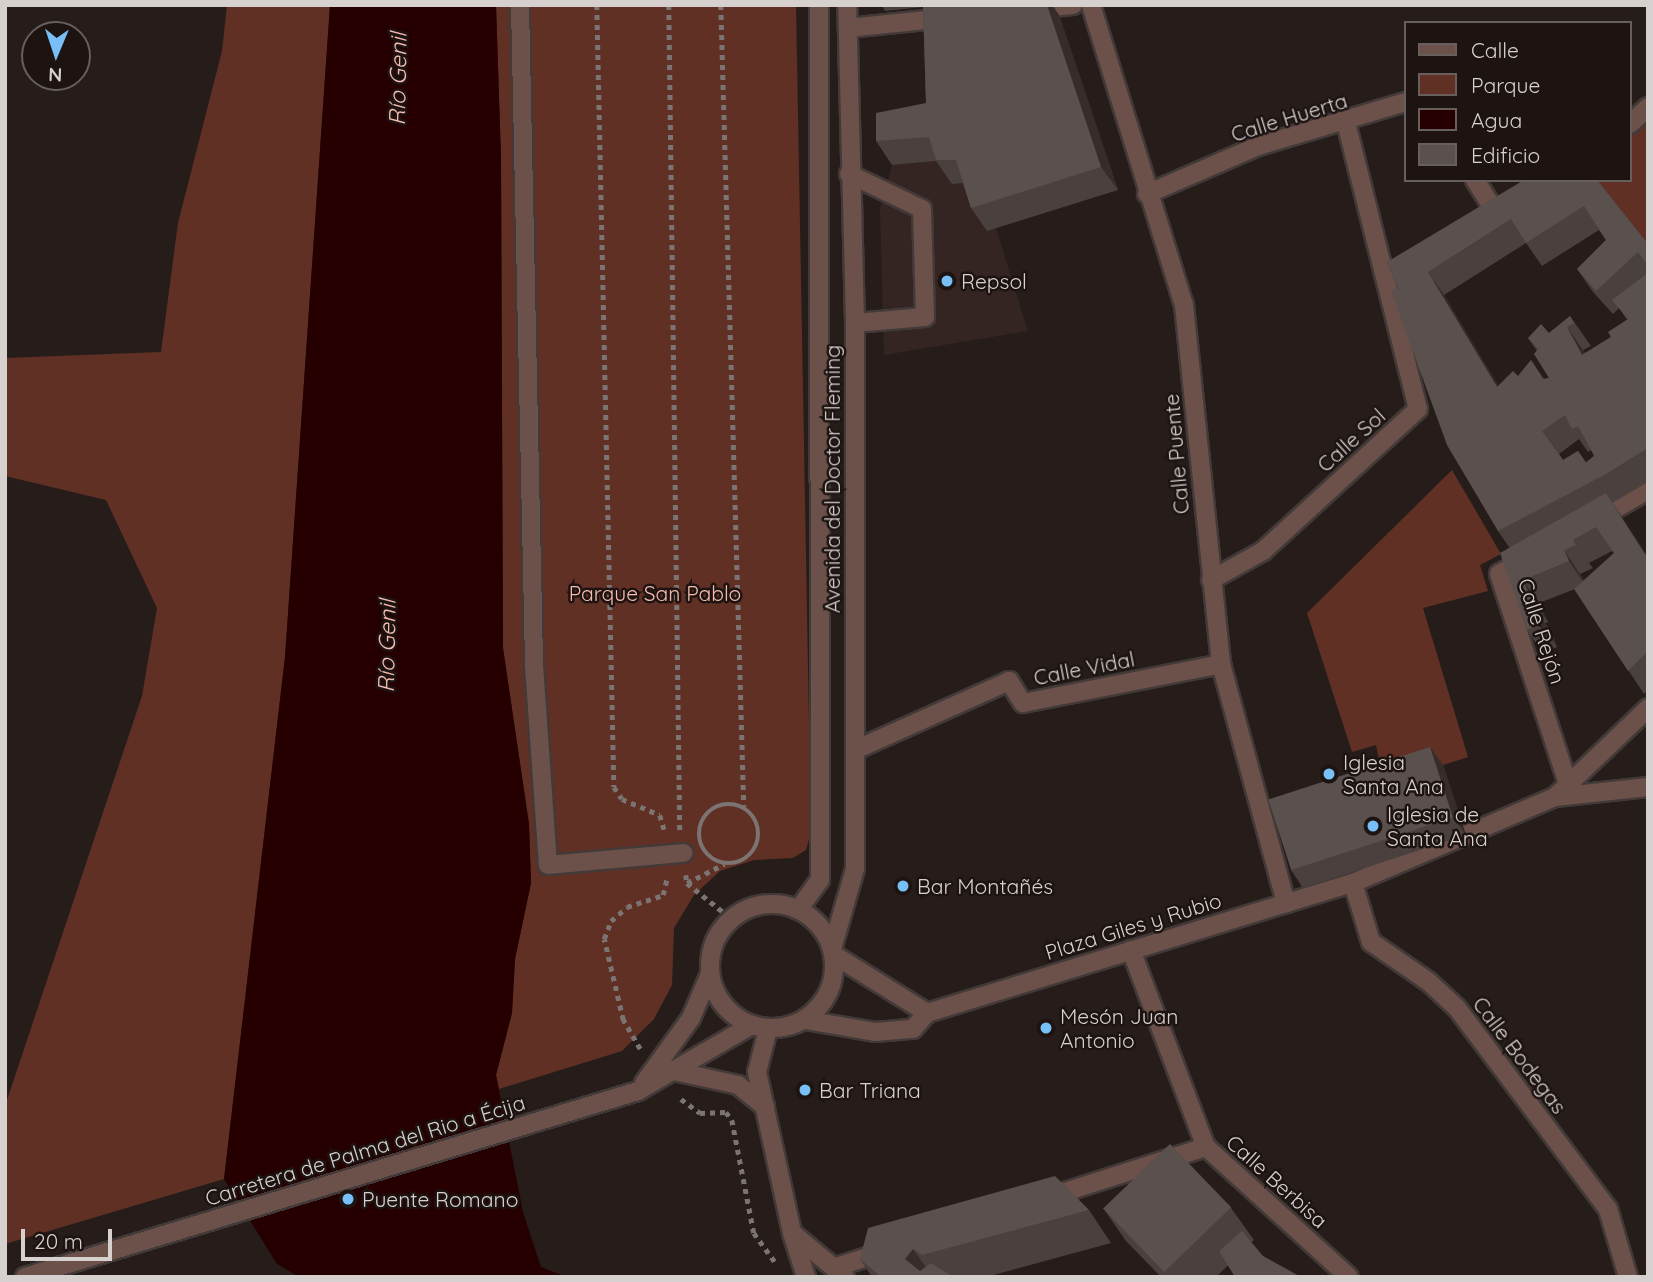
<!DOCTYPE html>
<meta charset="utf-8">
<style>
body{margin:0}
#map{position:relative;width:1653px;height:1282px;overflow:hidden;background:#261d1b;font-family:Quicksand,sans-serif}
div>[style]{position:absolute}
[style*='--x']{left:calc(var(--x)*1px);top:calc(var(--y)*1px);width:calc(var(--w)*1px);rotate:calc(var(--a)*1deg)}
.built>*{inset:0;background:#342422}
.green>*{inset:0;background:#613025}
.water>*{inset:0;background:#260000}
.path>*{height:4.5px;margin-top:-2.25px;transform-origin:0;background:repeating-linear-gradient(90deg,#7c7472 0 5px,transparent 0 10px)}
.path>.ring{margin:-2.25px;padding:0;box-sizing:content-box;background:none;border:4.5px solid #7c7472;border-radius:50%}
.roads{filter:drop-shadow(2px 0 #423a38) drop-shadow(-2px 0 #423a38) drop-shadow(0 2px #423a38) drop-shadow(0 -2px #423a38)}
.minor>*{height:18px;margin:-9px;padding:0 9px;transform-origin:9px;border-radius:9px;background:#6c504a}
.minor>.ring{margin:-9px;padding:0;box-sizing:content-box;background:none;border:18px solid #6c504a;border-radius:50%}
.wall>*{inset:0;background:#4a413e}
.shaded-wall>*{inset:0;background:#362c29}
.building>*{inset:0;background:#5a504d;transform-origin:0 0}
.dots>*{width:19px;height:19px;translate:-50% -50%;box-sizing:border-box;border:4px solid #1d1412;border-radius:50%}
span{translate:-50% -50%;white-space:nowrap;text-align:center;line-height:1.15;-webkit-text-stroke:5px #1d1412;paint-order:stroke}
.street-label{font-size:21px;color:#d6d0ce}
.poi-label{font-size:21px;color:#d6d0ce}
.left{translate:0 -50%;text-align:left}
.park-label{font-size:21px;color:#f6bbae}
.water-label{font-size:23px;color:#f5bbad;font-style:italic}
.frame{position:absolute;inset:0;border:7px solid #d6d0ce;pointer-events:none}
.legend{position:absolute;left:1404px;top:21px;width:228px;height:161px;box-sizing:border-box;background:#1d1412;border:2px solid #675f5d;margin:0;padding:9px 12px;list-style:none;font-size:21px;color:#d6d0ce}
.legend li{display:flex;align-items:center;gap:14px;height:35px}
.legend b{width:35px;border:2px solid #675f5d}
.north{position:absolute;left:21px;top:21px;width:70px;height:70px;box-sizing:border-box;background:#1d1412;border:2px solid #675f5d;border-radius:50%;rotate:182deg;font-size:19px;font-weight:700;line-height:28px;text-align:center;color:#d6d0ce}
.north::after{content:'';display:block;margin:auto;width:24px;height:32px;background:#78bff7;clip-path:polygon(50% 0,100% 100%,50% 72%,0 100%)}
.scale{position:absolute;left:21px;top:1229px;width:91px;height:32px;box-sizing:border-box;border:4px solid #d6d0ce;border-top:0;padding-left:9px;font-size:21px;line-height:24px;white-space:nowrap;color:#d6d0ce;-webkit-text-stroke:5px #1d1412;paint-order:stroke}
</style>
<div id="map">
<div class="built">
<i style="clip-path:polygon(945px 160px,972px 183px,996px 228px,1028px 331px,884px 355px,880px 209px,892px 165px)"></i>
</div>
<div class="green">
<i style="clip-path:polygon(227px 5px,330px 5px,285px 657px,224px 1179px,5px 1244px,5px 1106px,142px 696px,157px 608px,106px 500px,5px 476px,5px 358px,161px 352px,178px 223px,222px 51px)"></i>
<i style="clip-path:polygon(496px 5px,796px 5px,811px 832px,806px 850px,793px 858px,754px 860px,720px 871px,694px 895px,674px 928px,672px 985px,654px 1019px,622px 1051px,499px 1089px,496px 1075px,512px 1013px,515px 959px,531px 883px,529px 824px,503px 648px,501px 158px)"></i>
<i style="clip-path:polygon(1648px 117px,1648px 254px,1584px 180px,1630px 180px,1630px 131px)"></i>
<i style="clip-path:polygon(1452px 470px,1501px 554px,1480px 565px,1488px 591px,1423px 608px,1468px 757px,1384px 784px,1376px 745px,1352px 752px,1307px 613px)"></i>
</div>
<div class="water">
<i style="clip-path:polygon(330px 5px,496px 5px,501px 158px,503px 648px,529px 824px,531px 883px,515px 959px,512px 1013px,496px 1075px,523px 1212px,541px 1267px,567px 1277px,299px 1277px,277px 1264px,224px 1179px,285px 657px)"></i>
</div>
<div class="path">
<i style="--x:597;--y:5;--w:782;--a:88.75"></i>
<i style="--x:614;--y:787;--w:14;--a:56"></i>
<i style="--x:622;--y:799;--w:41;--a:22.8"></i>
<i style="--x:660;--y:815;--w:19;--a:74"></i>
<i style="--x:669;--y:5;--w:826;--a:89.24"></i>
<i style="--x:721;--y:5;--w:802;--a:88.36"></i>
<i class="ring" style="left:699px;top:804px;width:55.5px;height:55.5px"></i>
<i style="--x:686;--y:875;--w:8;--a:83"></i>
<i style="--x:687;--y:883;--w:58;--a:38.7"></i>
<i style="--x:687;--y:883;--w:42;--a:-27.2"></i>
<i style="--x:640;--y:1049;--w:34;--a:-120"></i>
<i style="--x:623;--y:1020;--w:83;--a:-103.2"></i>
<i style="--x:604;--y:939;--w:19;--a:-69"></i>
<i style="--x:611;--y:921;--w:21;--a:-41"></i>
<i style="--x:627;--y:907;--w:38;--a:-18"></i>
<i style="--x:663;--y:895;--w:18;--a:-77"></i>
<i style="--x:681;--y:1099;--w:24;--a:36"></i>
<i style="--x:700;--y:1113;--w:26;--a:-2"></i>
<i style="--x:726;--y:1112;--w:10;--a:53"></i>
<i style="--x:732;--y:1120;--w:115;--a:79"></i>
<i style="--x:754;--y:1233;--w:36;--a:54"></i>
</div>
<div class="roads">
<div class="minor">
<i style="--x:520;--y:5;--w:660;--a:88.78"></i>
<i style="--x:534;--y:665;--w:200;--a:86"></i>
<i style="--x:548;--y:865;--w:136;--a:-5.1"></i>
<i style="--x:1091;--y:5;--w:314;--a:72.8"></i>
<i style="--x:1184;--y:305;--w:361;--a:84.1"></i>
<i style="--x:1221;--y:664;--w:248;--a:74.8"></i>
<i style="--x:1032;--y:9;--w:41;--a:-5.6"></i>
<i style="--x:848;--y:28;--w:98;--a:-5.9"></i>
<i style="--x:1630;--y:124;--w:25;--a:-43"></i>
<i style="--x:849;--y:174;--w:81;--a:25.6"></i>
<i style="--x:922;--y:209;--w:108;--a:88.4"></i>
<i style="--x:925;--y:317;--w:70;--a:175.1"></i>
<i style="--x:1475;--y:180;--w:46;--a:57.3"></i>
<i style="--x:1147;--y:194;--w:121;--a:-23.4"></i>
<i style="--x:1258;--y:146;--w:154;--a:-16.6"></i>
<i style="--x:1596;--y:520;--w:60;--a:-30"></i>
<i style="--x:1526;--y:560;--w:30;--a:153"></i>
<i style="--x:1499;--y:574;--w:221;--a:71.8"></i>
<i style="--x:1211;--y:580;--w:60;--a:-29.1"></i>
<i style="--x:1263;--y:551;--w:210;--a:-42.5"></i>
<i style="--x:1418;--y:409;--w:295;--a:-104.1"></i>
<i style="--x:855;--y:750;--w:169;--a:-24.1"></i>
<i style="--x:1009;--y:681;--w:26;--a:58"></i>
<i style="--x:1023;--y:703;--w:202;--a:-11.1"></i>
<i style="--x:1555;--y:797;--w:94;--a:-6.1"></i>
<i style="--x:1353;--y:883;--w:62;--a:73"></i>
<i style="--x:1371;--y:942;--w:70;--a:34.6"></i>
<i style="--x:1429;--y:982;--w:38;--a:43"></i>
<i style="--x:1457;--y:1008;--w:251;--a:53.1"></i>
<i style="--x:1608;--y:1209;--w:71;--a:73.6"></i>
<i class="ring" style="left:710px;top:904px;width:106px;height:106px"></i>
<i style="--x:798;--y:910;--w:37;--a:-54"></i>
<i style="--x:820;--y:880;--w:875;--a:-90.07"></i>
<i style="--x:832;--y:949;--w:83;--a:-74"></i>
<i style="--x:855;--y:869;--w:546;--a:-90"></i>
<i style="--x:855;--y:323;--w:318;--a:-91.4"></i>
<i style="--x:1131;--y:950;--w:211;--a:69.2"></i>
<i style="--x:1206;--y:1147;--w:193;--a:42.3"></i>
<i style="--x:834;--y:955;--w:110;--a:31.9"></i>
<i style="--x:805;--y:1020;--w:71;--a:9.7"></i>
<i style="--x:875;--y:1032;--w:38;--a:-5"></i>
<i style="--x:913;--y:1029;--w:21;--a:-49"></i>
<i style="--x:927;--y:1013;--w:445;--a:-17"></i>
<i style="--x:1353;--y:883;--w:220;--a:-23.1"></i>
<i style="--x:1555;--y:797;--w:129;--a:-43.7"></i>
<i style="--x:768;--y:1029;--w:44;--a:104.3"></i>
<i style="--x:757;--y:1072;--w:165;--a:77.7"></i>
<i style="--x:792;--y:1233;--w:69;--a:39.7"></i>
<i style="--x:674;--y:1071;--w:66;--a:12.3"></i>
<i style="--x:738;--y:1085;--w:35;--a:39"></i>
<i style="--x:644;--y:1083;--w:80;--a:-54.1"></i>
<i style="--x:691;--y:1018;--w:48;--a:-66.6"></i>
<i style="--x:1049;--y:1197;--w:165;--a:-17.7"></i>
<i style="--x:792;--y:1233;--w:46;--a:72.3"></i>
<i style="--x:836;--y:1267;--w:49;--a:-17.7"></i>
<i style="--x:25;--y:1277;--w:641;--a:-16.88"></i>
<i style="--x:638;--y:1091;--w:132;--a:-30.1"></i>
</div>
</div>
<div class="wall">
<i style="clip-path:polygon(882px 5px,1052px 5px,1059px 15px,1118px 190px,987px 231px,971px 208px,963px 183px,952px 184px,936px 161px,892px 165px,876px 141px,926px 103px,923px 7px,885px 11px)"></i>
<i style="clip-path:polygon(evenodd,1597px 180px,1648px 244px,1648px 482px,1612px 503px,1648px 557px,1648px 690px,1644px 694px,1575px 589px,1539px 603px,1548px 622px,1545px 623px,1552px 633px,1557px 647px,1543px 653px,1527px 630px,1509px 547px,1498px 531px,1387px 262px,1597px 180px,1599px 230px,1606px 240px,1577px 269px,1593px 292px,1613px 314px,1619px 308px,1627px 320px,1611px 337px,1585px 353px,1583px 350px,1591px 346px,1570px 316px,1549px 333px,1528px 338px,1537px 351px,1549px 378px,1544px 379px,1531px 360px,1518px 376px,1498px 386px,1444px 295px,1526px 243px,1542px 266px,1599px 230px,1597px 180px,1579px 439px,1588px 452px,1591px 450px,1594px 456px,1586px 462px,1578px 451px,1563px 460px,1559px 454px,1579px 439px,1597px 180px,1612px 551px,1614px 553px,1584px 581px,1580px 574px,1593px 568px,1589px 563px,1612px 551px)"></i>
<i style="clip-path:polygon(1430px 747px,1443px 765px,1466px 835px,1303px 888px,1291px 870px)"></i>
<i style="clip-path:polygon(1103px 1208px,1231px 1208px,1254px 1240px,1216px 1277px,1161px 1277px,1126px 1241px)"></i>
<i style="clip-path:polygon(1089px 1210px,1111px 1243px,986px 1277px,872px 1277px,860px 1259px)"></i>
</div>
<div class="shaded-wall">
<i style="clip-path:polygon(1047px 5px,1052px 5px,1059px 15px,1118px 190px,1101px 167px)"></i>
<i style="clip-path:polygon(1428px 272px,1444px 295px,1513px 410px,1497px 387px)"></i>
<i style="clip-path:polygon(1567px 327px,1583px 350px,1598px 378px,1582px 355px)"></i>
<i style="clip-path:polygon(1606px 493px,1622px 517px,1648px 557px,1648px 559px)"></i>
<i style="clip-path:polygon(1564px 550px,1580px 574px,1585px 585px,1569px 561px)"></i>
<i style="clip-path:polygon(1523px 580px,1539px 603px,1548px 622px,1531px 599px)"></i>
<i style="clip-path:polygon(1535px 610px,1552px 633px,1557px 647px,1540px 623px)"></i>
<i style="clip-path:polygon(1430px 747px,1443px 765px,1466px 835px,1453px 817px)"></i>
<i style="clip-path:polygon(913px 1249px,933px 1277px,918px 1277px,905px 1259px)"></i>
</div>
<div class="building">
<i style="clip-path:polygon(923px 5px,1047px 5px,1101px 167px,971px 208px,956px 160px,936px 160px,929px 137px,876px 141px,876px 113px,926px 103px)"></i>
<i style="clip-path:polygon(evenodd,1524px 180px,1597px 180px,1648px 244px,1648px 266px,1638px 252px,1596px 291px,1577px 269px,1606px 240px,1584px 206px,1526px 243px,1511px 219px,1428px 272px,1497px 387px,1513px 371px,1518px 376px,1531px 360px,1543px 379px,1549px 378px,1534px 354px,1538px 349px,1528px 338px,1541px 324px,1549px 333px,1570px 316px,1574px 323px,1567px 327px,1582px 355px,1611px 337px,1608px 332px,1628px 319px,1612px 300px,1648px 273px,1648px 448px,1606px 474px,1498px 531px,1447px 445px,1391px 291px,1398px 288px,1387px 262px,1524px 180px,1565px 415px,1572px 429px,1578px 426px,1597px 461px,1594px 456px,1586px 463px,1578px 451px,1563px 460px,1542px 431px,1565px 415px)"></i>
<i style="clip-path:polygon(1606px 493px,1648px 559px,1648px 651px,1628px 671px,1574px 589px,1614px 553px,1596px 527px,1573px 540px,1576px 545px,1564px 550px,1569px 561px,1523px 580px,1531px 599px,1521px 603px,1525px 613px,1535px 610px,1540px 623px,1527px 630px,1500px 553px)"></i>
<i style="left:1430px;top:747px;width:74px;height:170px;rotate:72deg"></i>
<i style="left:1170px;top:1144px;width:88px;height:93px;rotate:46deg"></i>
<i style="clip-path:polygon(1055px 1176px,1089px 1210px,922px 1255px,913px 1249px,905px 1259px,920px 1271px,931px 1263px,953px 1277px,881px 1277px,860px 1259px,868px 1228px)"></i>
<i style="clip-path:polygon(1242px 1231px,1263px 1256px,1301px 1277px,1235px 1277px,1219px 1251px)"></i>
</div>
<div class="dots">
<i style="left:947px;top:281px;background:#78bff7"></i>
<i style="left:1329px;top:774px;background:#78bff7"></i>
<i style="left:1373px;top:826px;background:#78bff7"></i>
<i style="left:903px;top:886px;background:#78bff7"></i>
<i style="left:1046px;top:1028px;background:#78bff7"></i>
<i style="left:805px;top:1090px;background:#78bff7"></i>
<i style="left:348px;top:1199px;background:#78bff7"></i>
</div>
<div class="street-label">
<span style="left:1289px;top:117px;rotate:-17deg">Calle Huerta</span>
<span style="left:1351px;top:440px;rotate:-42deg">Calle Sol</span>
<span style="left:1176px;top:454px;rotate:-95deg">Calle Puente</span>
<span style="left:832px;top:479px;rotate:-90deg">Avenida del Doctor Fleming</span>
<span style="left:1542px;top:631px;rotate:72deg">Calle Rejón</span>
<span style="left:1084px;top:668px;rotate:-11deg">Calle Vidal</span>
<span style="left:1133px;top:926px;rotate:-17deg">Plaza Giles y Rubio</span>
<span style="left:1520px;top:1055px;rotate:53deg">Calle Bodegas</span>
<span style="left:365px;top:1150px;rotate:-17deg">Carretera de Palma del Rio a Écija</span>
<span style="left:1277px;top:1181px;rotate:42deg">Calle Berbisa</span>
</div>
<div class="poi-label">
<span class="left" style="left:961px;top:281px">Repsol</span>
<span class="left" style="left:1343px;top:774px">Iglesia<br>Santa Ana</span>
<span class="left" style="left:1387px;top:826px">Iglesia de<br>Santa Ana</span>
<span class="left" style="left:917px;top:886px">Bar Montañés</span>
<span class="left" style="left:1060px;top:1028px">Mesón Juan<br>Antonio</span>
<span class="left" style="left:819px;top:1090px">Bar Triana</span>
<span class="left" style="left:362px;top:1199px">Puente Romano</span>
</div>
<div class="park-label">
<span style="left:655px;top:593px">Parque San Pablo</span>
</div>
<div class="water-label">
<span style="left:398px;top:79px;rotate:-89deg">Río Genil</span>
<span style="left:387px;top:646px;rotate:-89deg">Río Genil</span>
</div>
<div class="frame"></div>
<ul class="legend">
<li><b style="height:9px;background:#6c504a"></b>Calle</li>
<li><b style="height:19px;background:#613025"></b>Parque</li>
<li><b style="height:19px;background:#260000"></b>Agua</li>
<li><b style="height:19px;background:#5a504d"></b>Edificio</li>
</ul>
<div class="north">N</div>
<div class="scale">20 m</div>
</div>
